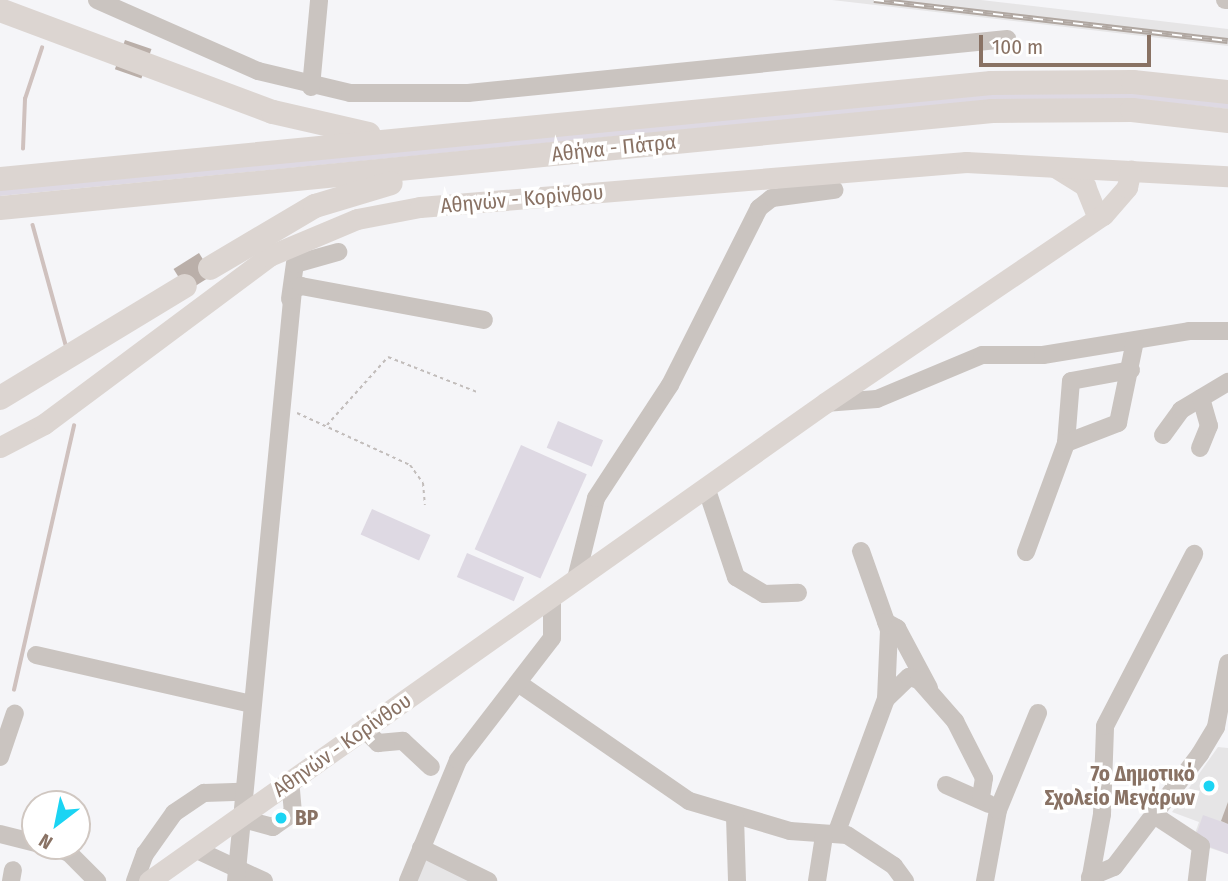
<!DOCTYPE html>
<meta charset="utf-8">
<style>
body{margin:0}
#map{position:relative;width:1228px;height:881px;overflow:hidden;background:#f5f5f8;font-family:"Fira Sans Condensed",sans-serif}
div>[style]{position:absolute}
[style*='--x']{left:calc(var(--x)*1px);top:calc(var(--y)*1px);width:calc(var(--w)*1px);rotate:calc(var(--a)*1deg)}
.built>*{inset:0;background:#e6e5e6}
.green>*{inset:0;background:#ded9e3;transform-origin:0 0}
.stream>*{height:3.5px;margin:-1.75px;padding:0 1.75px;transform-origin:1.75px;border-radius:1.75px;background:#cfc1be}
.building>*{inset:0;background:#baafa9;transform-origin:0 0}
.path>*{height:2px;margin-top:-1px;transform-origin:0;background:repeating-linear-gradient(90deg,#c2bdbb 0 3.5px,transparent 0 7px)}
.minor>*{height:18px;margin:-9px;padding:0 9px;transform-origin:9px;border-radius:9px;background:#cac4c0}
.major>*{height:21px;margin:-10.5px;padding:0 10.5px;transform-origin:10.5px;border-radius:10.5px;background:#dcd5d1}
.highway>*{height:24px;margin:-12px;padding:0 12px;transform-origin:12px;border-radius:12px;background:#dcd5d1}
.rail>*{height:6px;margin-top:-3px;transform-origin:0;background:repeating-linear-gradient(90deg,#fff 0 10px,#b0a7a1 0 20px);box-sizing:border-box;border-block:2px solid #b0a7a1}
.dots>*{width:19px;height:19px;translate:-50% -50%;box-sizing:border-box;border:4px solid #fff;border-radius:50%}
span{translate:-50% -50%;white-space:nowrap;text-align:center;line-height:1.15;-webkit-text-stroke:7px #fff;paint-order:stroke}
.street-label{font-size:21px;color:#897264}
.poi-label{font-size:21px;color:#897264;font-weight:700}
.right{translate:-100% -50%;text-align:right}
.left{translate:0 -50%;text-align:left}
.north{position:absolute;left:21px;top:790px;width:70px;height:70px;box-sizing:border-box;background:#fff;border:2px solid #d0c7c1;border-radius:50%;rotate:212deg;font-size:19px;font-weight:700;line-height:28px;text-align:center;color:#897264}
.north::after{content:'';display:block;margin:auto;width:24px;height:32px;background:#1bd4f3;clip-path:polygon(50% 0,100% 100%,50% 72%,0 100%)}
.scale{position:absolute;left:979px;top:35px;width:172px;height:32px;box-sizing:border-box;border:4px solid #897264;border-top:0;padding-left:9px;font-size:21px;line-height:24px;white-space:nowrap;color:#897264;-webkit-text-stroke:5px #fff;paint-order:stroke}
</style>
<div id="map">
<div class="built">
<i style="clip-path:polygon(832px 0,981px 0,1228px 29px,1228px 46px)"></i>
<i style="clip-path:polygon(1218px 747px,1228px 748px,1228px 854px,1192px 842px,1199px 822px,1172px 812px)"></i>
<i style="clip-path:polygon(425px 855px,476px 881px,414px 881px)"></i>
</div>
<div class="green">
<i style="clip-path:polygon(1134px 92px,1228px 103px,1228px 109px,1133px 99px,991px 100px,0 196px,0 190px,991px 94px)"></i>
<i style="left:558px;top:421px;width:49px;height:29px;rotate:23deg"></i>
<i style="left:521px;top:445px;width:72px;height:114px;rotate:24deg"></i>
<i style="left:372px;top:509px;width:64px;height:28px;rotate:24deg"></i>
<i style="left:467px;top:553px;width:62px;height:26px;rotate:23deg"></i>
<i style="clip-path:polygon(1203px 815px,1228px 824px,1228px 854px,1194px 841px)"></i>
</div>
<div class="stream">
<i style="--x:23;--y:149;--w:50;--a:-87.7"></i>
<i style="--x:25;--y:99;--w:54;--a:-71.6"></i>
<i style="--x:33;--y:225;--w:124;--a:74.6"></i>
<i style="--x:14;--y:690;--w:271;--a:-77.2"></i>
</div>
<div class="building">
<i style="left:125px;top:40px;width:28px;height:31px;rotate:19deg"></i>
<i style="left:199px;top:253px;width:26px;height:30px;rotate:58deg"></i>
<i style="clip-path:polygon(1228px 802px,1228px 824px,1221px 821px)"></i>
</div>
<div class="path">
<i style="--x:297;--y:413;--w:124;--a:24.7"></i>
<i style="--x:410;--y:465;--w:22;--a:54"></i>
<i style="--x:423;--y:483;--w:22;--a:85"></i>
<i style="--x:327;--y:425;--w:91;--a:-48.1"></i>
<i style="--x:388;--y:357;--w:96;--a:21.5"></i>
</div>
<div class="minor">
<i style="--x:97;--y:0;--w:176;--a:23.8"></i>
<i style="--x:258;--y:71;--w:95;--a:13.4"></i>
<i style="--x:350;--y:93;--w:118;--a:0"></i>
<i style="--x:468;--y:93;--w:542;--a:-5.72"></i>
<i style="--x:1225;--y:0;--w:3;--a:0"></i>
<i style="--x:311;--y:87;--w:87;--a:-84.7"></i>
<i style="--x:290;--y:299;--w:35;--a:-82"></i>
<i style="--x:295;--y:264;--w:45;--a:-15.6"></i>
<i style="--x:825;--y:403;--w:52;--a:-4.4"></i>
<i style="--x:877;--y:399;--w:114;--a:-22.7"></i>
<i style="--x:982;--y:355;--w:61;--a:0"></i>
<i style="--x:1043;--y:355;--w:148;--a:-9.3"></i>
<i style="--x:1189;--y:331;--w:39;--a:0"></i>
<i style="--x:1163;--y:435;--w:31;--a:-54"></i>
<i style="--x:1181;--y:410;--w:55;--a:-30.8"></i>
<i style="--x:1066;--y:443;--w:62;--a:-85.4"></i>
<i style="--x:1071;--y:381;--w:61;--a:-10.4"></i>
<i style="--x:1200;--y:448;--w:24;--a:-68"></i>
<i style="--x:1209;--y:426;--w:29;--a:-106"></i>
<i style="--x:706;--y:487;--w:95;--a:71.6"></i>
<i style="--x:736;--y:577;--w:33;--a:31"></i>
<i style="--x:764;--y:594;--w:34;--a:-2"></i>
<i style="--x:861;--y:551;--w:84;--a:70.5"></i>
<i style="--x:889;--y:630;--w:69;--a:92.5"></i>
<i style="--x:1026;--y:552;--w:116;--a:-69.8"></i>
<i style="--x:1066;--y:443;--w:56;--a:-21"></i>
<i style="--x:1118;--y:423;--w:84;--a:-78.3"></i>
<i style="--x:576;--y:579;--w:83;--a:-76.1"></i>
<i style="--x:596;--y:498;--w:135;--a:-56.8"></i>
<i style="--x:670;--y:385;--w:198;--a:-63.3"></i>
<i style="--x:759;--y:208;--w:16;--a:-38"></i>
<i style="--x:772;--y:198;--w:63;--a:-7.4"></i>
<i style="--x:886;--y:622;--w:13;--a:29"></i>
<i style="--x:897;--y:628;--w:68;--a:61.9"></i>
<i style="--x:36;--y:655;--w:221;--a:12.8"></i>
<i style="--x:521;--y:685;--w:204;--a:34.6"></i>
<i style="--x:689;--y:801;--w:105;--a:16.5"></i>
<i style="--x:790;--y:831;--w:57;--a:4"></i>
<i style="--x:847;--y:835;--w:56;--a:33.4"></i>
<i style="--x:894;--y:866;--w:19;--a:54"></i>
<i style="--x:364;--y:729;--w:20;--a:45"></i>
<i style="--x:378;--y:743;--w:25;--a:-5"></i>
<i style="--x:403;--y:741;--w:38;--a:43"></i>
<i style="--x:0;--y:757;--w:46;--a:-71.2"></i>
<i style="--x:946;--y:785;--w:47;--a:23.8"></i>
<i style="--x:1154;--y:815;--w:56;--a:33.4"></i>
<i style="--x:1201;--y:846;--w:35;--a:97"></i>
<i style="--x:735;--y:817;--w:64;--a:88.2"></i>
<i style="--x:239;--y:818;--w:35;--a:15"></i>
<i style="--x:273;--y:827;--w:24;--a:-35"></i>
<i style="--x:293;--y:813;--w:32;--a:-95"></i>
<i style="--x:0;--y:834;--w:36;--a:14"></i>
<i style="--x:836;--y:834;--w:144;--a:-69.7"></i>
<i style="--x:886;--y:699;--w:32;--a:-44"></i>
<i style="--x:909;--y:677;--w:10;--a:17"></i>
<i style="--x:919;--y:680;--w:55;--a:48.7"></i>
<i style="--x:955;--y:721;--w:64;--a:63"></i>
<i style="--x:984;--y:778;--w:19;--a:99"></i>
<i style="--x:49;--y:846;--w:21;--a:19"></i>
<i style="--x:69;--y:853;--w:40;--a:45"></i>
<i style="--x:421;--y:848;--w:75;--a:26.2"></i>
<i style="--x:195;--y:849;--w:76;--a:24.9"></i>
<i style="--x:1090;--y:877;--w:26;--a:-23"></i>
<i style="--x:1114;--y:867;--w:142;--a:-52.7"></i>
<i style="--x:1200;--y:754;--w:31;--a:-59"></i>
<i style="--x:1216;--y:727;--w:65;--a:-79.4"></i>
<i style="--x:11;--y:881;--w:11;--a:-80"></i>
<i style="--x:135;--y:881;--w:29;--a:-70"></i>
<i style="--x:145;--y:854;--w:50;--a:-54.7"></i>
<i style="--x:174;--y:813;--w:36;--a:-34"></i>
<i style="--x:204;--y:793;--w:37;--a:-2"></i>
<i style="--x:236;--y:881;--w:594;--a:-84.49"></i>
<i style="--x:293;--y:290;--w:9;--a:-27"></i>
<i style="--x:301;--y:286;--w:186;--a:10.5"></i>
<i style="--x:408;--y:881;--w:131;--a:-67.5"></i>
<i style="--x:458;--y:760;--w:154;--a:-52.4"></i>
<i style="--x:552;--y:638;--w:42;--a:-90"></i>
<i style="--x:817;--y:881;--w:46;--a:-81.2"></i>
<i style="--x:985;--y:881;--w:72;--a:-79.6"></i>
<i style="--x:998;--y:810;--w:105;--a:-67.6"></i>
<i style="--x:1090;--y:881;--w:68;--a:-79.8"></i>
<i style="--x:1102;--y:814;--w:88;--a:-88"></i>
<i style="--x:1105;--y:726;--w:194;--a:-62.6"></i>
</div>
<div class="major">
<i style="--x:1055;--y:167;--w:36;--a:32"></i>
<i style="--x:1085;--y:186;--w:27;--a:68"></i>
<i style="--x:0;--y:447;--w:50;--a:-27.6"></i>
<i style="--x:44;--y:424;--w:281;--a:-36.7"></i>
<i style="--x:269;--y:256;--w:95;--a:-22.8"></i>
<i style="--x:357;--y:219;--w:64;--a:-10.8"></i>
<i style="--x:420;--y:207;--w:548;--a:-4.71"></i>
<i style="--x:966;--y:162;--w:262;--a:3.1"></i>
<i style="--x:149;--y:881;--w:828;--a:-35.26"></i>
<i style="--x:825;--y:403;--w:336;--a:-34.1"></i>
<i style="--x:1103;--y:215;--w:37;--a:-49"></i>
<i style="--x:1127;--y:187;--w:17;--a:-77"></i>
</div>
<div class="highway">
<i style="--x:0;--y:10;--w:291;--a:20.5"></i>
<i style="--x:273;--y:112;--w:98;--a:12.9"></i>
<i style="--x:0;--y:179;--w:996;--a:-5.53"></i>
<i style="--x:991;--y:83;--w:142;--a:-0.4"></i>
<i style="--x:1133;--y:82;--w:96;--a:6"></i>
<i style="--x:0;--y:208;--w:997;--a:-5.58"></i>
<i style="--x:992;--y:111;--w:140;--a:-0.4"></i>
<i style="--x:1132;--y:110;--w:97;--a:6.5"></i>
<i style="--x:210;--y:268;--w:122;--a:-30.6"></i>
<i style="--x:315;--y:206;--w:79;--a:-16.8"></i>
<i style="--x:0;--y:398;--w:216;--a:-31.2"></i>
</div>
<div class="rail">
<i style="--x:874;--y:0;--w:356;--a:6.6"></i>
</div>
<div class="dots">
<i style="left:1209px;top:786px;background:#1bd4f3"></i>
<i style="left:281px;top:818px;background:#1bd4f3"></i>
</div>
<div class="street-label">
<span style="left:614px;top:148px;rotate:-6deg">Αθήνα - Πάτρα</span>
<span style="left:522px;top:199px;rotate:-5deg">Αθηνών - Κορίνθου</span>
<span style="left:342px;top:745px;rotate:-35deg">Αθηνών - Κορίνθου</span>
</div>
<div class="poi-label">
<span class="right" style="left:1195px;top:786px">7ο Δημοτικό<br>Σχολείο Μεγάρων</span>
<span class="left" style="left:295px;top:818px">BP</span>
</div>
<div class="north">N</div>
<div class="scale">100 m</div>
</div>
